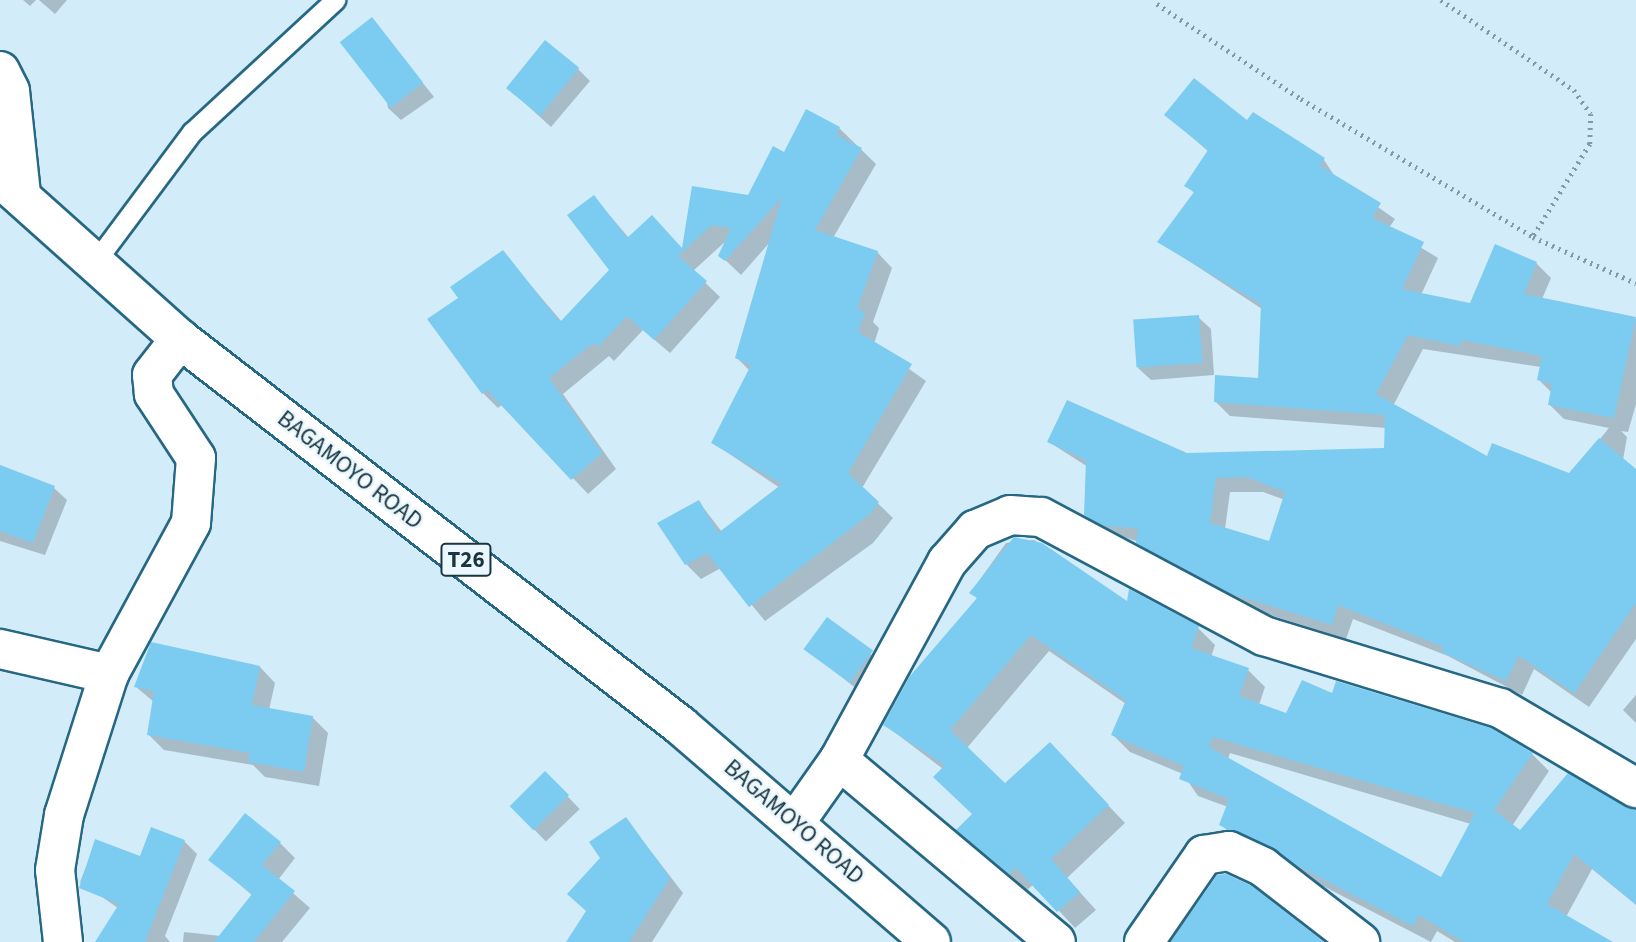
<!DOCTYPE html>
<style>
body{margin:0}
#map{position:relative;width:1636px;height:942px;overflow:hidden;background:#d3ecf9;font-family:"Source Sans 3",sans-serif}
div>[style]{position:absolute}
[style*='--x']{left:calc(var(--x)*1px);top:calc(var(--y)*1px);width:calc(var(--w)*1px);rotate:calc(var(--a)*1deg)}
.shadow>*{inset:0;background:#0003;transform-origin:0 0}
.building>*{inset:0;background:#7cccf1;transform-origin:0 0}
.path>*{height:4.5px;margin-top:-2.25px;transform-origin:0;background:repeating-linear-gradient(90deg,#809aa7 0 2px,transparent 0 7px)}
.roads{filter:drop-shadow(2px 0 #266884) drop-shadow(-2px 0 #266884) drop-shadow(0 2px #266884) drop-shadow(0 -2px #266884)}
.lane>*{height:19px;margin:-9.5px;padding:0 9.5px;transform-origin:9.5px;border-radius:9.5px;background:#fff}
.street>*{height:38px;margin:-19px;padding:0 19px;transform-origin:19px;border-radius:19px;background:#fff}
.highway>*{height:38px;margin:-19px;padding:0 19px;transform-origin:19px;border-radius:19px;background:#fff}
span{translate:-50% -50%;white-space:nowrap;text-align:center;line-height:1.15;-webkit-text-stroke:5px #eaf7fd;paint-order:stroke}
.shield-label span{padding:2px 5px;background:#eaf7fd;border:2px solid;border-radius:5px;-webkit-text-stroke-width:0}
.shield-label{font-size:23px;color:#1a3542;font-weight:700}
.street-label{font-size:24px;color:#1a3542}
</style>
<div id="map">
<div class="shadow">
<i style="clip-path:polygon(23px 0,36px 0,30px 6px)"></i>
<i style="clip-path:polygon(39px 0,67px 0,55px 14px)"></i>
<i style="clip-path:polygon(372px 19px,434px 97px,401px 120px,388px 108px)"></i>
<i style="clip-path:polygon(578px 69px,590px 81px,551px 127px,507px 87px)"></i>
<i style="clip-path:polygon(807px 112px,839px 128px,876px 164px,833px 238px,877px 252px,892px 268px,873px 322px,879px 328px,874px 344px,926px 381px,862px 488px,893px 518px,873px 543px,765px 621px,721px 568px,701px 579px,686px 564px,699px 502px,722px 532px,780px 488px,713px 443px,750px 371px,737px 358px,771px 241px,741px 275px,720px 255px,727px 240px,693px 271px,720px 297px,670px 353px,643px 330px,614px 361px,609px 356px,563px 394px,616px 469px,588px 494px,503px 404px,498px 408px,483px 393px,460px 299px,503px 253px,562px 322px,611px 270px,594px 197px,629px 238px,684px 250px,694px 188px,749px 197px,785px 154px)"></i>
<i style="clip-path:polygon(evenodd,1166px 115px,1248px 123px,1324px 160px,1336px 178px,1395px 219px,1389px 228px,1438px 258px,1421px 295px,1471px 305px,1536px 263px,1551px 278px,1542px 299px,1636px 319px,1636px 404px,1628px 432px,1621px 431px,1627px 437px,1607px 552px,1636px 495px,1636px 639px,1589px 707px,1534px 669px,1522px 695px,1448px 656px,1353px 619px,1346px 639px,1248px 608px,1153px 557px,1136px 541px,1100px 529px,1085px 514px,1088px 467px,1049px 442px,1187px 455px,1386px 450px,1386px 428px,1230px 416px,1215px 401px,1260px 380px,1262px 309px,1160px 242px,1195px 194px,1187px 185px,1209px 152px,1166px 115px,1423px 349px,1541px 367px,1539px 380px,1552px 393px,1549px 404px,1564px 419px,1609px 428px,1570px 475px,1488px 458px,1393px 406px,1423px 349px,1166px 115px,1230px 492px,1263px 492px,1285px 500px,1270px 544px,1225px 529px,1230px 492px)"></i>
<i style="clip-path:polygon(1198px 317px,1211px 329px,1214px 375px,1151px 380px,1138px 368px)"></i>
<i style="clip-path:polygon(0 465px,54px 488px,67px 500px,45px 555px,0 541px)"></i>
<i style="clip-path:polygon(evenodd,1034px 540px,1128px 604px,1198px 628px,1215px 645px,1211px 657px,1248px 670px,1265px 687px,1259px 705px,1287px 715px,1333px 695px,1532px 754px,1549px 771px,1512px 826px,1520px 832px,1636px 809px,1636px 905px,1592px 869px,1566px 917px,1610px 942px,1455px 942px,1437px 931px,1431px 942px,1238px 842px,1221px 824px,1228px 807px,1198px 796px,1183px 774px,1130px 752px,1113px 735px,1126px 704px,1049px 651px,967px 748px,1005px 786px,1067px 762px,1125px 823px,1067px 878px,1096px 910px,1075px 928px,1034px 884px,1027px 890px,959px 830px,974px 815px,943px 769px,885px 725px,978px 599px,971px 592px,1006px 543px,1034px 540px,1230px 753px,1471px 824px,1442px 879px,1228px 759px,1230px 753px)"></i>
<i style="left:827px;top:620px;width:73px;height:36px;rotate:38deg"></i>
<i style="clip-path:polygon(260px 667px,275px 683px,269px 710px,312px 717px,328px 733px,319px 786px,265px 777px,253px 765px,164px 750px,149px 735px,154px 702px,136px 687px)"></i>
<i style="clip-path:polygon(1636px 695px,1636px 723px,1623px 710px)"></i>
<i style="left:545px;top:773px;width:50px;height:47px;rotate:46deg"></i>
<i style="clip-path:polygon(626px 819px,683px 893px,652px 942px,568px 942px,588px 912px,602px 858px)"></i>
<i style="clip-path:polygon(184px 841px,197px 854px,165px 936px,170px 942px,97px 942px,118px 908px,80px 882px,96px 842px,141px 858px)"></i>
<i style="clip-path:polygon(280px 843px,295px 858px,278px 880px,310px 908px,282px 942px,183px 942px,184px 932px,221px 936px,253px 896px,211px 860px)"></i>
<i style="clip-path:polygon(1217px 877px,1321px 942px,1169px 942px)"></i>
</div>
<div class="building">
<i style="left:372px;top:17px;width:83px;height:41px;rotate:52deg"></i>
<i style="left:545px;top:40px;width:44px;height:62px;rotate:39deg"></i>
<i style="clip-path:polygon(evenodd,1194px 78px,1247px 120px,1253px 112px,1325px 158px,1320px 166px,1381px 203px,1372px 218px,1424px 242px,1402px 289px,1470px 303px,1495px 244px,1537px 262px,1524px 294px,1636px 317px,1614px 418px,1548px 405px,1552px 384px,1537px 380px,1542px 356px,1462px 340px,1460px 346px,1408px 335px,1376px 394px,1487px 456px,1492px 443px,1569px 473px,1599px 438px,1636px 469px,1636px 603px,1574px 693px,1519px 656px,1506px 681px,1441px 652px,1444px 647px,1338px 605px,1332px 625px,1232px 594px,1136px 543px,1138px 528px,1104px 526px,1084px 515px,1086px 460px,1047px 442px,1067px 400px,1187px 453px,1384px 448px,1385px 415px,1214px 402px,1215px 375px,1258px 378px,1261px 304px,1157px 242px,1194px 192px,1184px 186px,1208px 150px,1164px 115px,1194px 78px,1247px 477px,1285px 492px,1269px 541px,1210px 523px,1216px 478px,1247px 477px)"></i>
<i style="clip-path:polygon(806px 109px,840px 127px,836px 135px,862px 148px,815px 230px,878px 251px,857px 309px,865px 312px,858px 332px,912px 364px,848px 473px,879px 502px,871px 513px,749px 607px,707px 553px,685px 565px,657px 523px,699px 500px,718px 533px,782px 484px,711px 443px,751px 365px,735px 358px,782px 197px,725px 261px,718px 256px,731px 228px,712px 225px,678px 256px,707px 281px,654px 340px,627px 316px,598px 347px,593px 343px,549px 378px,602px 453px,571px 480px,487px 390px,482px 394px,427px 319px,458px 298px,450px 287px,503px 250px,560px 322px,609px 270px,567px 215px,594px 195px,627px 238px,652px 215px,682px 248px,692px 186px,748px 195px,773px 146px,784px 152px)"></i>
<i style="left:1199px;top:315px;width:48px;height:66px;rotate:86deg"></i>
<i style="clip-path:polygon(0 465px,55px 486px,33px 543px,0 531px)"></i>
<i style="clip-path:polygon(evenodd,1014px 537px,1042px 543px,1127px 601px,1129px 589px,1199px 626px,1191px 648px,1249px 668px,1239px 696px,1286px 713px,1302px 680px,1332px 693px,1336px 681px,1491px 728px,1533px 753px,1494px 810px,1520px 830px,1568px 773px,1636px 810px,1636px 904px,1574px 854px,1547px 904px,1613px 942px,1464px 942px,1419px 915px,1413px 926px,1219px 825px,1229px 799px,1179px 779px,1184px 766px,1111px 735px,1126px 700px,1031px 635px,950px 730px,1005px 783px,1050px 742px,1109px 805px,1051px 859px,1080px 892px,1057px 912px,1016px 868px,1009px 874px,956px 830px,972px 814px,933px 777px,945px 765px,883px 725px,910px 676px,977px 598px,969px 593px,1014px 537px,1213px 737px,1384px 787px,1475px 813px,1441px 877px,1209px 747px,1213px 737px)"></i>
<i style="left:827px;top:617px;width:57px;height:40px;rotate:36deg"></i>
<i style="clip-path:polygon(151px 642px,260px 666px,252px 705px,313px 716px,304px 772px,248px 762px,250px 753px,147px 735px,154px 691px,134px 687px)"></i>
<i style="left:545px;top:771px;width:34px;height:50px;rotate:45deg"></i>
<i style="clip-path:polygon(245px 813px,281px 842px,262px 865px,295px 891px,254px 942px,214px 942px,252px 894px,208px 860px)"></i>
<i style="clip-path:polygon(626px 817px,670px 878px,629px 942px,566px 942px,586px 911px,567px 894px,600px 858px,589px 842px)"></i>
<i style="clip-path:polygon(151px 827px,185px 840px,145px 942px,95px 942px,119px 904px,79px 888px,95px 839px,140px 856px)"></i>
<i style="clip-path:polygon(1226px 874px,1252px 886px,1324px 942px,1171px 942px,1217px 875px)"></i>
</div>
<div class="path">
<i style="--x:1441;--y:0;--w:161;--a:34.1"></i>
<i style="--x:1574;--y:90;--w:29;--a:55"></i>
<i style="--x:1591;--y:114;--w:30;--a:92"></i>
<i style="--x:1590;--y:144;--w:109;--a:121.5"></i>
<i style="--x:1157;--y:4;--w:173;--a:33.4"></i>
<i style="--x:1301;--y:99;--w:270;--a:30.7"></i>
<i style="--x:1533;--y:237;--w:113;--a:24.1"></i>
</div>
<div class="roads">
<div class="lane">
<i style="--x:95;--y:262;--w:162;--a:-53.3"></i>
<i style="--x:192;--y:132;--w:195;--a:-42.7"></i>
</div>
<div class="street">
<i style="--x:0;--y:71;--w:22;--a:63"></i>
<i style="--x:10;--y:91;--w:104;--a:83.9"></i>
<i style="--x:0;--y:649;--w:112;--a:12.9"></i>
<i style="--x:839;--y:760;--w:283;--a:40"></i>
<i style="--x:796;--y:821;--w:75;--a:-54.8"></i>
<i style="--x:839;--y:760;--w:226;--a:-61.4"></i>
<i style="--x:947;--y:562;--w:43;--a:-48.8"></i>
<i style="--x:975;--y:530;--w:38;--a:-23"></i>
<i style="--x:1010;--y:515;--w:31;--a:4"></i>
<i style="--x:1041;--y:517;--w:253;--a:28.1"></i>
<i style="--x:1264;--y:636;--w:247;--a:17"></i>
<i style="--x:1500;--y:708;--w:158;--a:30.5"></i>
<i style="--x:63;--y:942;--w:72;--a:-96.3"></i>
<i style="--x:55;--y:870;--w:56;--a:-80.7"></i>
<i style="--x:64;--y:815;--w:148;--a:-72.3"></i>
<i style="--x:109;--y:674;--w:172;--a:-61.5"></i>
<i style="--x:191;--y:523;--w:65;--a:-85.6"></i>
<i style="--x:196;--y:458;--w:77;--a:-123.3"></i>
<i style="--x:154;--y:394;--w:19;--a:-96"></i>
<i style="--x:152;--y:375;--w:46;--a:-52.1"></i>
<i style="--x:1144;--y:942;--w:106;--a:-55.4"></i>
<i style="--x:1204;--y:855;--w:25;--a:-9"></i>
<i style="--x:1229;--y:851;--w:38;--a:25"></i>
<i style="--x:1263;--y:867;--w:123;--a:37.7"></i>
</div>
<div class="highway">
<i style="--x:0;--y:178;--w:241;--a:41.8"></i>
<i style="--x:180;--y:339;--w:633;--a:37.68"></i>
<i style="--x:681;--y:726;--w:330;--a:40.8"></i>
</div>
</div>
<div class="shield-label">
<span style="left:466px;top:560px">T26</span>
</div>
<div class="street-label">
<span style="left:350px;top:470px;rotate:38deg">BAGAMOYO ROAD</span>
<span style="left:794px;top:822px;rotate:41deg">BAGAMOYO ROAD</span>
</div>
</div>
